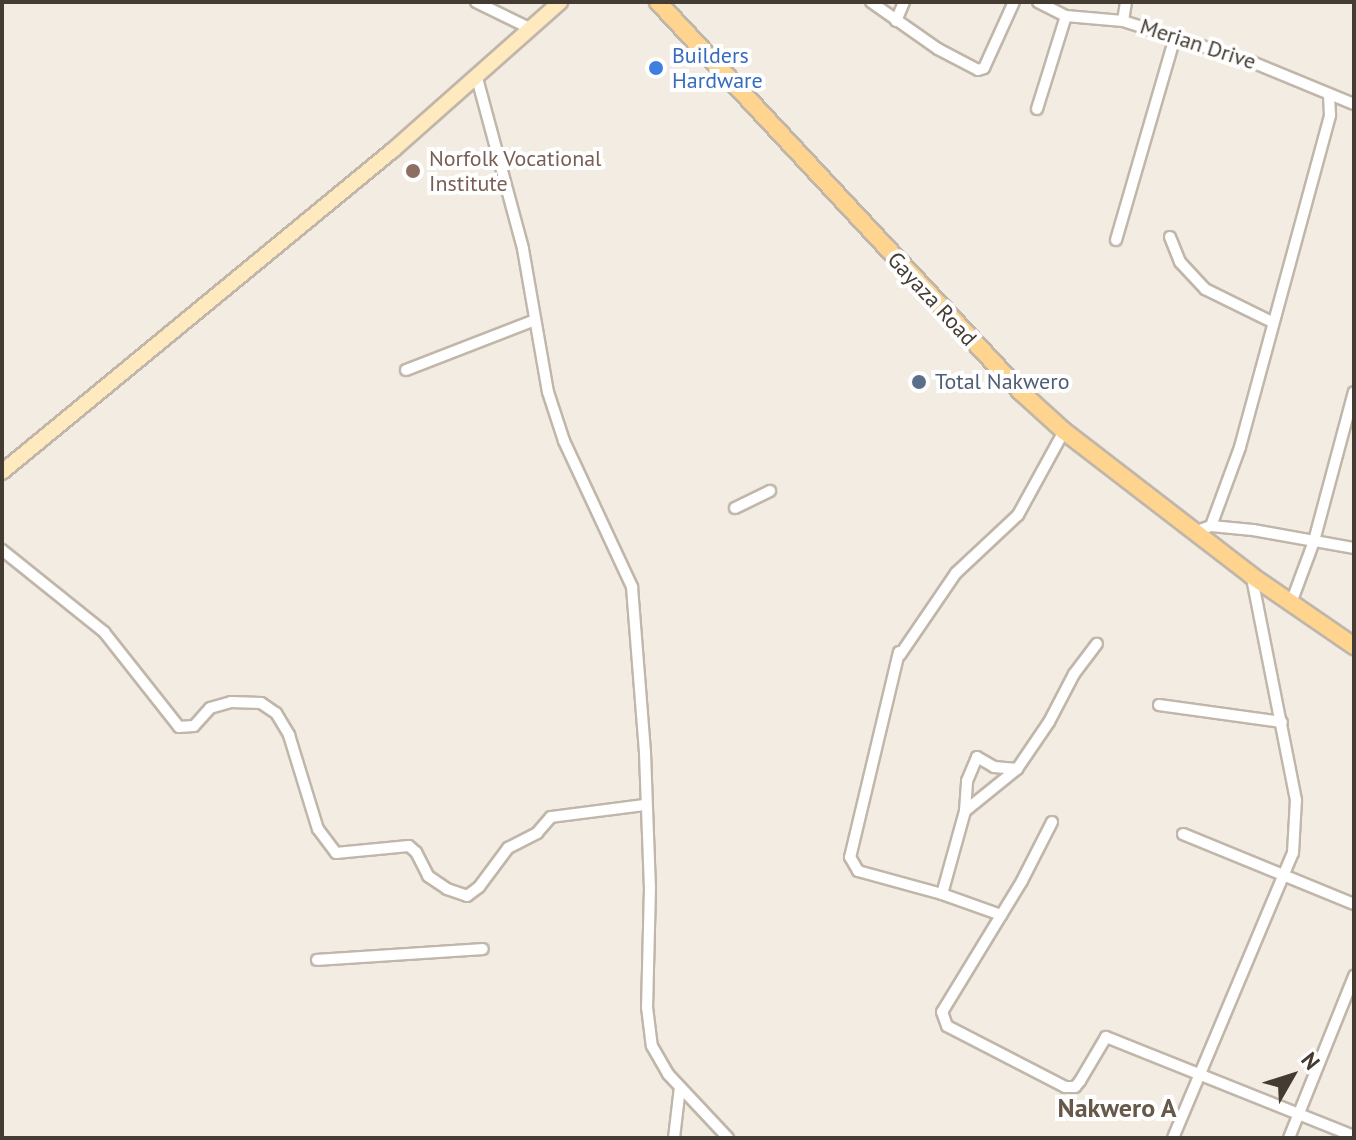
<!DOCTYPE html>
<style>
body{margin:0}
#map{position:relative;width:1356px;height:1140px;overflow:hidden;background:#f2ece3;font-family:"PT Sans",sans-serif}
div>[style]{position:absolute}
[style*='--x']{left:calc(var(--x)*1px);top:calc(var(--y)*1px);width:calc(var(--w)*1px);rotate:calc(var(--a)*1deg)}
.roads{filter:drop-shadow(2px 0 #c0b6a9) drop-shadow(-2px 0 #c0b6a9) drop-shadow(0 2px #c0b6a9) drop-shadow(0 -2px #c0b6a9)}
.street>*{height:10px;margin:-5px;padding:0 5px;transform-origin:5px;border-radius:5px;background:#fff}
.secondary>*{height:14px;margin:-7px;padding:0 7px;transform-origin:7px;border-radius:7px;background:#ffeac0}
.primary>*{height:16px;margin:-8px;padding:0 8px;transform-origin:8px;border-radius:8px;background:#ffd48f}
.dots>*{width:22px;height:22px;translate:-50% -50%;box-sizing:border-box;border:4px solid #fff;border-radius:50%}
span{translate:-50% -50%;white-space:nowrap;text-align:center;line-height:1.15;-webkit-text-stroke:8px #fff;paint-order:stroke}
.street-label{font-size:22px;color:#443c33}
.shop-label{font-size:22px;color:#366cbe}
.left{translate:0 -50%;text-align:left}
.education-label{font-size:22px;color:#785e54}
.service-label{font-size:22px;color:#4e5e75}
.quarter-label{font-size:26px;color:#67594a;font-weight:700}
.frame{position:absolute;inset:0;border:4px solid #443c33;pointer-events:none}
.north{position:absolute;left:1252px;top:1036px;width:80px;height:80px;-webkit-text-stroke:6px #fff;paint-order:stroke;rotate:51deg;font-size:22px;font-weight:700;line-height:32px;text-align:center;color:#443c33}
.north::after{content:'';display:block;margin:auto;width:28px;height:36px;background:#443c33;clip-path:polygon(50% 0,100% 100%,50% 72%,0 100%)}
</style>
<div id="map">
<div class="roads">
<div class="street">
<i style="--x:476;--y:2;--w:61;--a:26.1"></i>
<i style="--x:871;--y:2;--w:82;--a:35"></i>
<i style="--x:938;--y:49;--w:45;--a:27.7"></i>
<i style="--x:978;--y:70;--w:6;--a:-18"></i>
<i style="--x:984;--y:68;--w:72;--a:-65.6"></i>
<i style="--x:1038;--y:2;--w:31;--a:27"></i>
<i style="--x:1066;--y:16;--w:57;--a:5"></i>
<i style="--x:1123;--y:21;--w:135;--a:17.6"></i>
<i style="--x:1252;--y:62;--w:110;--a:22.4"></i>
<i style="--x:896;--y:21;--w:21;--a:-67"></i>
<i style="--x:1123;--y:21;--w:19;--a:-81"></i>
<i style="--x:477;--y:78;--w:177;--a:74.9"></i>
<i style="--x:523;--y:249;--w:145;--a:80.1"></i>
<i style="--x:548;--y:392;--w:52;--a:71.9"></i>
<i style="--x:564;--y:441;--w:161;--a:65"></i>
<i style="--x:632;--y:587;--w:167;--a:85.5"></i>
<i style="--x:645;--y:753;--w:134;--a:87.9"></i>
<i style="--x:650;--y:887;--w:120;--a:91.4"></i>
<i style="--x:647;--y:1007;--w:39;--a:83"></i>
<i style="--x:652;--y:1046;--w:32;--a:60"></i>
<i style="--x:668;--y:1074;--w:88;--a:46.8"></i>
<i style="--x:1037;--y:109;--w:97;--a:-72.7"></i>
<i style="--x:1170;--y:237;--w:27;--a:68"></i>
<i style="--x:1180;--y:262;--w:37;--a:47"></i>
<i style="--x:1205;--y:289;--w:75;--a:26.2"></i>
<i style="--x:1116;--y:240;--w:211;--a:-73.8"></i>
<i style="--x:406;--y:370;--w:138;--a:-21.2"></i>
<i style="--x:735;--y:508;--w:39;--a:-26"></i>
<i style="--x:1211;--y:526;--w:42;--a:5.4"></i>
<i style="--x:1253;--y:530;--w:103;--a:10.1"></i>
<i style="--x:1197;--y:531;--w:15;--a:-20"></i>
<i style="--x:1211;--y:526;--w:84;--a:-69.8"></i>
<i style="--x:1240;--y:447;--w:344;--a:-74.8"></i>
<i style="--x:1330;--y:115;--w:21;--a:-93"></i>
<i style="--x:2;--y:550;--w:131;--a:38.8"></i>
<i style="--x:104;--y:632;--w:121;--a:51.7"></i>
<i style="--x:179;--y:727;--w:15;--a:-4"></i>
<i style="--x:194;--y:726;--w:24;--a:-48"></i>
<i style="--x:210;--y:708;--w:22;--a:-16"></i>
<i style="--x:231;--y:702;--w:30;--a:2"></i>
<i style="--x:261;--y:703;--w:18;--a:34"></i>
<i style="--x:276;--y:713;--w:26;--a:59"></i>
<i style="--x:289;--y:735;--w:98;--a:72.9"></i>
<i style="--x:318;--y:829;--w:30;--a:53"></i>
<i style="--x:336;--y:853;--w:73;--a:-5.5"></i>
<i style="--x:409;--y:846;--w:9;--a:41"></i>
<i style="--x:416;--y:852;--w:27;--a:63"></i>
<i style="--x:428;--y:876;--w:23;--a:34"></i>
<i style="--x:447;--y:889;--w:21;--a:19"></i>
<i style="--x:467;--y:896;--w:15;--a:-37"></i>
<i style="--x:479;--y:887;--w:49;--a:-53.4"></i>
<i style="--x:508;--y:848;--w:33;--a:-27"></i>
<i style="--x:537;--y:833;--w:21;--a:-49"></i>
<i style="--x:551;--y:817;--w:95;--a:-7.3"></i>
<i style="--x:1291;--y:603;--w:66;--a:-69.6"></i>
<i style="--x:1314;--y:541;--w:154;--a:-75"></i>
<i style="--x:899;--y:652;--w:211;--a:103.4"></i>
<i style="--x:850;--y:857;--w:16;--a:60"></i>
<i style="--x:858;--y:871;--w:87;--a:15.3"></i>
<i style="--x:942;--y:894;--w:63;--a:19.6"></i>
<i style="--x:900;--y:655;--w:99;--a:-55.7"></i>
<i style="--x:956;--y:573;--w:85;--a:-43.1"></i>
<i style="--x:1018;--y:515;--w:96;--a:-61.3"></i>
<i style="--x:1159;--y:705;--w:124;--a:7.9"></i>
<i style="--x:965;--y:811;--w:30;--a:-86"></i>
<i style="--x:967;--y:781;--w:26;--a:-67"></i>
<i style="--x:977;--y:757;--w:20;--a:30"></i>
<i style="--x:994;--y:767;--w:23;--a:5"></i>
<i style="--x:1052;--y:822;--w:66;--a:117"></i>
<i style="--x:1022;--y:881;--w:153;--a:121.4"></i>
<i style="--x:942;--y:1012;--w:15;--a:70"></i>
<i style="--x:947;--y:1026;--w:133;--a:27.3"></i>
<i style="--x:1065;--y:1087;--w:10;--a:0"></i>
<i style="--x:1075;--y:1087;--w:8;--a:-50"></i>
<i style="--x:1080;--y:1081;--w:51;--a:-59.4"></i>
<i style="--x:1106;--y:1037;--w:267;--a:21.8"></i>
<i style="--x:1183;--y:834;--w:185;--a:22.3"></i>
<i style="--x:942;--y:894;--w:86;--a:-74.5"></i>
<i style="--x:965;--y:811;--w:67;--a:-38.9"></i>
<i style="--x:1017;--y:769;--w:57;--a:-55.8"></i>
<i style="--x:1049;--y:722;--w:54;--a:-62.5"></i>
<i style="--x:1074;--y:674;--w:38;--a:-53"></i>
<i style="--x:317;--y:960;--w:166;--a:-3.8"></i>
<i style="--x:674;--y:1138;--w:51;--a:-83.3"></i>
<i style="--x:1173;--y:1138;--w:309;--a:-67.2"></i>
<i style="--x:1293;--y:853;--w:53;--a:-86.8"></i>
<i style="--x:1296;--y:800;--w:227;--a:-101.2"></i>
<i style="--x:1289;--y:1138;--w:175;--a:-68.1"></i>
</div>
<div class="secondary">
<i style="--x:2;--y:472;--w:507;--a:-39.47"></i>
<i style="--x:393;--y:150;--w:223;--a:-41.5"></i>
</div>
<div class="primary">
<i style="--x:658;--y:2;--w:533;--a:47.05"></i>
<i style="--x:1021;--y:392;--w:58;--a:42.2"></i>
<i style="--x:1064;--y:431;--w:237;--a:37.6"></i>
<i style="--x:1252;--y:576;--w:124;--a:34.5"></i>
</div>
</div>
<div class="dots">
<i style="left:656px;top:68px;background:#3f7fe0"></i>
<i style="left:413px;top:171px;background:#8d6e63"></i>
<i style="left:919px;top:382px;background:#5c6f8a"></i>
</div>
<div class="street-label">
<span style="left:1198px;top:44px;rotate:18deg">Merian Drive</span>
<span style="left:932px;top:299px;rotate:47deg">Gayaza Road</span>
</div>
<div class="shop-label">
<span class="left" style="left:672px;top:68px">Builders<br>Hardware</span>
</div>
<div class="education-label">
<span class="left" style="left:429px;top:171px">Norfolk Vocational<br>Institute</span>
</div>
<div class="service-label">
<span class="left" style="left:935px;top:382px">Total Nakwero</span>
</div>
<div class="quarter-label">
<span style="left:1117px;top:1108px">Nakwero A</span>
</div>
<div class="frame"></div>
<div class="north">N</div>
</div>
